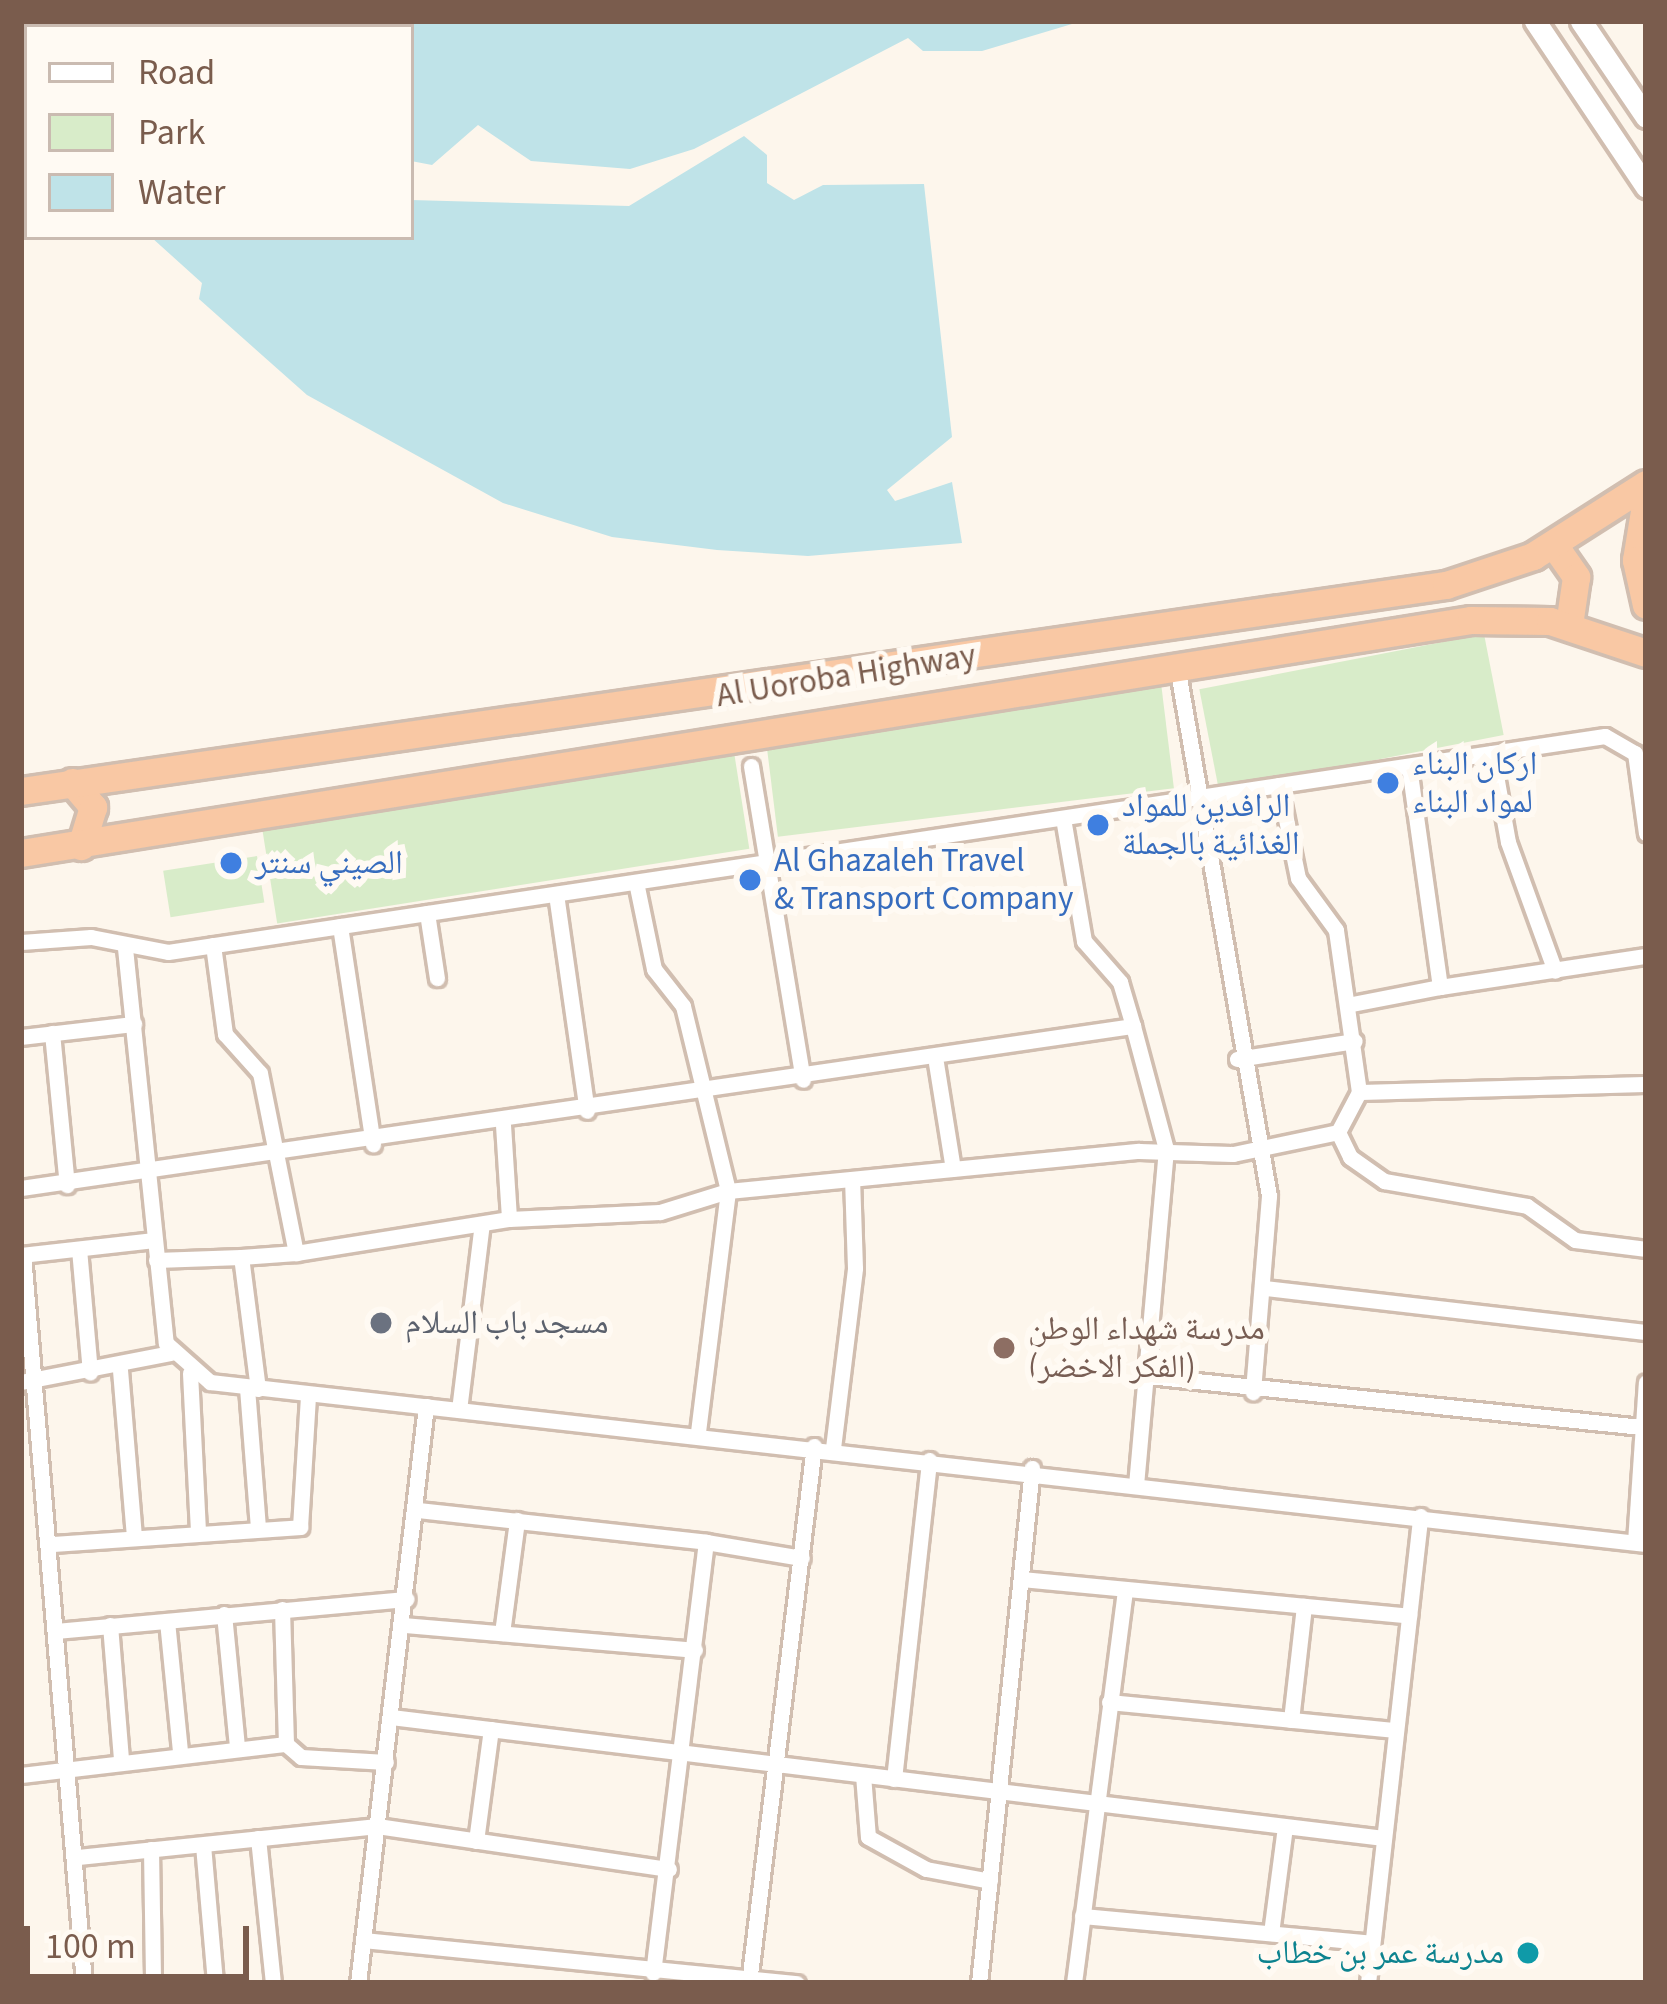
<!DOCTYPE html>
<meta charset="utf-8">
<style>
body{margin:0}
#map{position:relative;width:1667px;height:2004px;overflow:hidden;background:#fdf6ec;font-family:"Source Sans 3","Noto Naskh Arabic",sans-serif}
div>[style]{position:absolute}
[style*='--x']{left:calc(var(--x)*1px);top:calc(var(--y)*1px);width:calc(var(--w)*1px);rotate:calc(var(--a)*1deg)}
.green>*{inset:0;background:#d8ecc9;transform-origin:0 0}
.water>*{inset:0;background:#bfe3e8}
.roads{filter:drop-shadow(3px 0 #d1beb0) drop-shadow(-3px 0 #d1beb0) drop-shadow(0 3px #d1beb0) drop-shadow(0 -3px #d1beb0)}
.minor>*{height:15px;margin:-7.5px;padding:0 7.5px;transform-origin:7.5px;border-radius:7.5px;background:#fff}
.secondary>*{height:21px;margin:-10.5px;padding:0 10.5px;transform-origin:10.5px;border-radius:10.5px;background:#fff}
.trunk>*{height:27px;margin:-13.5px;padding:0 13.5px;transform-origin:13.5px;border-radius:13.5px;background:#f9c8a4}
.dots>*{width:33px;height:33px;translate:-50% -50%;box-sizing:border-box;border:6px solid #fffaf3;border-radius:50%}
span{translate:-50% -50%;white-space:nowrap;text-align:center;line-height:1.15;-webkit-text-stroke:12px #fffaf3;paint-order:stroke}
.street-label{font-size:33px;color:#7a5c4d}
.shop-label{font-size:33px;color:#366cbe}
.left{translate:0 -50%;text-align:left}
.worship-label{font-size:33px;color:#5b616d}
.education-label{font-size:33px;color:#785e54}
.culture-label{font-size:33px;color:#0d838f}
.right{translate:-100% -50%;text-align:right}
.frame{position:absolute;inset:0;border:24px solid #7a5c4d;pointer-events:none}
.legend{position:absolute;left:24px;top:24px;width:390px;height:216px;box-sizing:border-box;background:#fffaf3;border:3px solid #cabbb1;margin:0;padding:15px 21px;list-style:none;font-size:36px;color:#7a5c4d}
.legend li{display:flex;align-items:center;gap:24px;height:60px}
.legend b{width:60px;border:3px solid #cabbb1}
.scale{position:absolute;left:24px;top:1926px;width:225px;height:54px;box-sizing:border-box;border:6px solid #7a5c4d;border-top:0;padding-left:15px;font-size:36px;line-height:42px;white-space:nowrap;color:#7a5c4d;-webkit-text-stroke:9px #fffaf3;paint-order:stroke}
</style>
<div id="map">
<div class="green">
<i style="left:1484px;top:634px;width:103px;height:290px;rotate:79deg"></i>
<i style="left:1161px;top:683px;width:106px;height:399px;rotate:83deg"></i>
<i style="left:734px;top:752px;width:98px;height:478px;rotate:81deg"></i>
<i style="left:257px;top:856px;width:47px;height:95px;rotate:81deg"></i>
</div>
<div class="water">
<i style="clip-path:polygon(21px 21px,1082px 21px,982px 51px,923px 51px,908px 38px,694px 149px,630px 169px,531px 161px,478px 125px,432px 165px,411px 161px,411px 27px,27px 27px,21px 186px)"></i>
<i style="clip-path:polygon(744px 136px,767px 155px,767px 183px,794px 200px,823px 185px,924px 184px,952px 437px,887px 490px,895px 501px,952px 482px,962px 543px,808px 556px,717px 550px,612px 537px,503px 503px,307px 395px,199px 299px,202px 283px,151px 237px,411px 237px,411px 200px,629px 206px)"></i>
</div>
<div class="roads">
<div class="minor">
<i style="--x:1177;--y:666;--w:538;--a:80.15"></i>
<i style="--x:1269;--y:1196;--w:197;--a:94.7"></i>
<i style="--x:1492;--y:753;--w:90;--a:79.8"></i>
<i style="--x:1508;--y:842;--w:137;--a:70"></i>
<i style="--x:751;--y:766;--w:318;--a:80.6"></i>
<i style="--x:1063;--y:818;--w:125;--a:80.3"></i>
<i style="--x:1084;--y:941;--w:55;--a:48.7"></i>
<i style="--x:1120;--y:982;--w:46;--a:73.5"></i>
<i style="--x:636;--y:882;--w:89;--a:78.3"></i>
<i style="--x:654;--y:969;--w:47;--a:51.9"></i>
<i style="--x:683;--y:1006;--w:190;--a:76.3"></i>
<i style="--x:728;--y:1191;--w:244;--a:97.1"></i>
<i style="--x:556;--y:894;--w:219;--a:81.9"></i>
<i style="--x:427;--y:913;--w:66;--a:81.3"></i>
<i style="--x:340;--y:926;--w:221;--a:81.4"></i>
<i style="--x:21;--y:942;--w:70;--a:-4.1"></i>
<i style="--x:91;--y:937;--w:78;--a:11"></i>
<i style="--x:168;--y:952;--w:1453;--a:-8.55"></i>
<i style="--x:1605;--y:736;--w:34;--a:30"></i>
<i style="--x:1635;--y:753;--w:81;--a:82.2"></i>
<i style="--x:213;--y:945;--w:90;--a:82.3"></i>
<i style="--x:225;--y:1034;--w:52;--a:48.1"></i>
<i style="--x:260;--y:1073;--w:184;--a:78.7"></i>
<i style="--x:296;--y:1253;--w:216;--a:-9.1"></i>
<i style="--x:509;--y:1219;--w:151;--a:-2.7"></i>
<i style="--x:660;--y:1212;--w:71;--a:-17.2"></i>
<i style="--x:728;--y:1191;--w:413;--a:-5.6"></i>
<i style="--x:1139;--y:1151;--w:94;--a:1.8"></i>
<i style="--x:1233;--y:1154;--w:107;--a:-11.8"></i>
<i style="--x:1338;--y:1132;--w:45;--a:-62.3"></i>
<i style="--x:1359;--y:1092;--w:164;--a:-98.1"></i>
<i style="--x:1336;--y:930;--w:64;--a:-126.2"></i>
<i style="--x:1298;--y:878;--w:95;--a:-101.5"></i>
<i style="--x:125;--y:948;--w:397;--a:84.1"></i>
<i style="--x:166;--y:1343;--w:59;--a:41.6"></i>
<i style="--x:210;--y:1382;--w:1445;--a:6.44"></i>
<i style="--x:1440;--y:987;--w:208;--a:-8.6"></i>
<i style="--x:1352;--y:1004;--w:90;--a:-10.9"></i>
<i style="--x:1440;--y:987;--w:223;--a:-98"></i>
<i style="--x:52;--y:1033;--w:153;--a:84.4"></i>
<i style="--x:21;--y:1037;--w:114;--a:-6.6"></i>
<i style="--x:1237;--y:1059;--w:119;--a:-8.7"></i>
<i style="--x:936;--y:1063;--w:107;--a:80.9"></i>
<i style="--x:1359;--y:1092;--w:287;--a:-1.6"></i>
<i style="--x:503;--y:1125;--w:94;--a:86.3"></i>
<i style="--x:1338;--y:1132;--w:28;--a:64"></i>
<i style="--x:1350;--y:1157;--w:42;--a:35.2"></i>
<i style="--x:1384;--y:1181;--w:145;--a:9.9"></i>
<i style="--x:1527;--y:1206;--w:59;--a:35.3"></i>
<i style="--x:1575;--y:1240;--w:72;--a:7.2"></i>
<i style="--x:21;--y:1188;--w:1124;--a:-8.29"></i>
<i style="--x:1133;--y:1026;--w:127;--a:75"></i>
<i style="--x:1166;--y:1149;--w:334;--a:95.1"></i>
<i style="--x:79;--y:1249;--w:124;--a:84.9"></i>
<i style="--x:21;--y:1255;--w:134;--a:-6.4"></i>
<i style="--x:23;--y:1255;--w:731;--a:85.21"></i>
<i style="--x:156;--y:1260;--w:85;--a:-2"></i>
<i style="--x:1265;--y:1288;--w:384;--a:6.6"></i>
<i style="--x:120;--y:1370;--w:167;--a:85.2"></i>
<i style="--x:190;--y:1373;--w:157;--a:87.1"></i>
<i style="--x:1148;--y:1376;--w:498;--a:5.9"></i>
<i style="--x:21;--y:1382;--w:152;--a:-11"></i>
<i style="--x:247;--y:1388;--w:140;--a:85.5"></i>
<i style="--x:258;--y:1389;--w:133;--a:-97.3"></i>
<i style="--x:241;--y:1257;--w:55;--a:-4.2"></i>
<i style="--x:459;--y:1410;--w:187;--a:-83"></i>
<i style="--x:833;--y:1448;--w:181;--a:-83"></i>
<i style="--x:855;--y:1268;--w:89;--a:-91.9"></i>
<i style="--x:418;--y:1510;--w:290;--a:6.3"></i>
<i style="--x:1635;--y:1542;--w:160;--a:-86.1"></i>
<i style="--x:53;--y:1544;--w:248;--a:-3.9"></i>
<i style="--x:300;--y:1527;--w:131;--a:-86.5"></i>
<i style="--x:1021;--y:1579;--w:390;--a:5.4"></i>
<i style="--x:282;--y:1609;--w:135;--a:88.3"></i>
<i style="--x:224;--y:1614;--w:133;--a:84.4"></i>
<i style="--x:167;--y:1621;--w:131;--a:84.3"></i>
<i style="--x:110;--y:1625;--w:133;--a:85.3"></i>
<i style="--x:404;--y:1625;--w:292;--a:4.9"></i>
<i style="--x:55;--y:1631;--w:353;--a:-5.2"></i>
<i style="--x:502;--y:1633;--w:114;--a:-82.4"></i>
<i style="--x:1109;--y:1702;--w:288;--a:5.6"></i>
<i style="--x:391;--y:1717;--w:1000;--a:6.95"></i>
<i style="--x:1291;--y:1720;--w:115;--a:-83.5"></i>
<i style="--x:21;--y:1775;--w:267;--a:-6.7"></i>
<i style="--x:286;--y:1744;--w:20;--a:41"></i>
<i style="--x:301;--y:1757;--w:85;--a:3.4"></i>
<i style="--x:863;--y:1775;--w:62;--a:85.4"></i>
<i style="--x:868;--y:1837;--w:66;--a:28.9"></i>
<i style="--x:926;--y:1869;--w:65;--a:10.6"></i>
<i style="--x:894;--y:1779;--w:321;--a:-83.7"></i>
<i style="--x:258;--y:1838;--w:146;--a:84.1"></i>
<i style="--x:476;--y:1841;--w:113;--a:-82.4"></i>
<i style="--x:203;--y:1845;--w:139;--a:85"></i>
<i style="--x:151;--y:1849;--w:134;--a:89.1"></i>
<i style="--x:78;--y:1857;--w:301;--a:-5.9"></i>
<i style="--x:377;--y:1826;--w:295;--a:8.4"></i>
<i style="--x:1082;--y:1916;--w:291;--a:5.3"></i>
<i style="--x:1271;--y:1933;--w:107;--a:-82.5"></i>
<i style="--x:363;--y:1940;--w:436;--a:5.7"></i>
<i style="--x:653;--y:1973;--w:434;--a:-83"></i>
<i style="--x:706;--y:1542;--w:97;--a:9.5"></i>
<i style="--x:358;--y:1983;--w:581;--a:-83.28"></i>
<i style="--x:749;--y:1983;--w:541;--a:-83.1"></i>
<i style="--x:979;--y:1983;--w:518;--a:-84.12"></i>
<i style="--x:1074;--y:1983;--w:397;--a:-82.6"></i>
<i style="--x:1368;--y:1983;--w:470;--a:-83.6"></i>
</div>
<div class="secondary">
<i style="--x:1535;--y:21;--w:200;--a:56.2"></i>
<i style="--x:1581;--y:21;--w:116;--a:55.9"></i>
</div>
<div class="trunk">
<i style="--x:1646;--y:499;--w:62;--a:99.3"></i>
<i style="--x:1636;--y:560;--w:46;--a:77.5"></i>
<i style="--x:1554;--y:545;--w:39;--a:55"></i>
<i style="--x:1576;--y:577;--w:49;--a:98.3"></i>
<i style="--x:72;--y:782;--w:33;--a:50"></i>
<i style="--x:93;--y:807;--w:41;--a:107.1"></i>
<i style="--x:21;--y:791;--w:1440;--a:-8.23"></i>
<i style="--x:1446;--y:585;--w:92;--a:-18.4"></i>
<i style="--x:1533;--y:556;--w:134;--a:-32.5"></i>
<i style="--x:21;--y:853;--w:1469;--a:-9.13"></i>
<i style="--x:1471;--y:620;--w:79;--a:0.7"></i>
<i style="--x:1550;--y:621;--w:101;--a:18.4"></i>
</div>
</div>
<div class="dots">
<i style="left:1388px;top:783px;background:#3f7fe0"></i>
<i style="left:1098px;top:825px;background:#3f7fe0"></i>
<i style="left:231px;top:863px;background:#3f7fe0"></i>
<i style="left:750px;top:880px;background:#3f7fe0"></i>
<i style="left:381px;top:1323px;background:#6b7280"></i>
<i style="left:1004px;top:1348px;background:#8d6e63"></i>
<i style="left:1528px;top:1953px;background:#0f9aa8"></i>
</div>
<div class="street-label">
<span style="left:846px;top:676px;rotate:-9deg">Al Uoroba Highway</span>
</div>
<div class="shop-label">
<span class="left" style="left:1412px;top:783px">اركان البناء<br>لمواد البناء</span>
<span class="left" style="left:1122px;top:825px">الرافدين للمواد<br>الغذائية بالجملة</span>
<span class="left" style="left:774px;top:880px">Al Ghazaleh Travel<br>&amp; Transport Company</span>
<span class="left" style="left:255px;top:863px">الصيني سنتر</span>
</div>
<div class="worship-label">
<span class="left" style="left:405px;top:1323px">مسجد باب السلام</span>
</div>
<div class="education-label">
<span class="left" style="left:1028px;top:1348px">مدرسة شهداء الوطن<br>(الفكر الاخضر)</span>
</div>
<div class="culture-label">
<span class="right" style="left:1504px;top:1953px">مدرسة عمر بن خطاب</span>
</div>
<div class="frame"></div>
<ul class="legend">
<li><b style="height:15px;background:#fff"></b>Road</li>
<li><b style="height:33px;background:#d8ecc9"></b>Park</li>
<li><b style="height:33px;background:#bfe3e8"></b>Water</li>
</ul>
<div class="scale">100 m</div>
</div>
